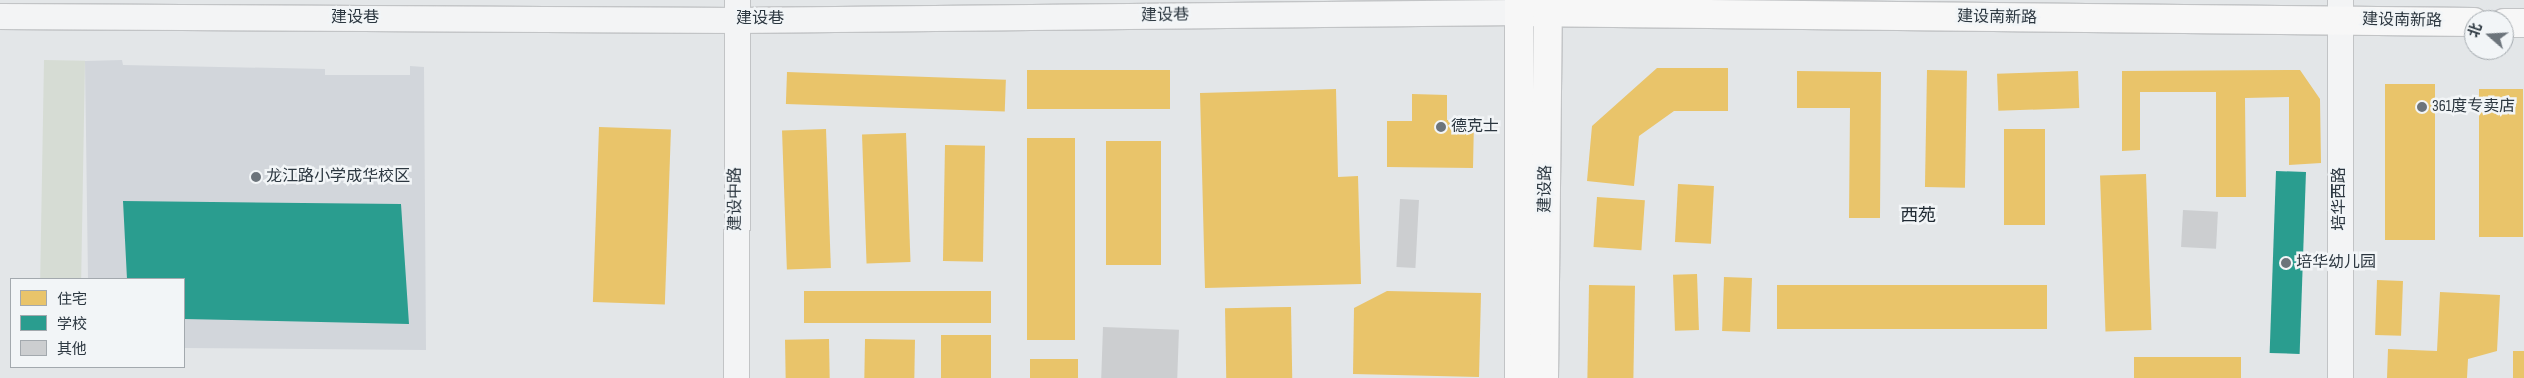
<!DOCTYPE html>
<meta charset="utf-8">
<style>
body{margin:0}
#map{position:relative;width:2524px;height:378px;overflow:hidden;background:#e3e6e8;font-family:"Sofia Sans Condensed","Noto Sans SC",sans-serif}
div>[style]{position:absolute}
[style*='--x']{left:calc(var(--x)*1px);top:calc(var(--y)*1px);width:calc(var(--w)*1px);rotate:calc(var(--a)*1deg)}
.built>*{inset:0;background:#d2d6db}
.green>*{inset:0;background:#d6dcd4;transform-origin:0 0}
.homes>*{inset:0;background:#e9c46a;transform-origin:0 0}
.schools>*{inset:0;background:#2a9d8f;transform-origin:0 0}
.building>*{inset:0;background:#ccced0;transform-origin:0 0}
.roads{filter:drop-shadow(1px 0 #c2c4c6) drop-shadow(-1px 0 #c2c4c6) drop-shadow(0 1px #c2c4c6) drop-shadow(0 -1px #c2c4c6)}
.street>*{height:25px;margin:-12.5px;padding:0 12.5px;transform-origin:12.5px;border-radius:12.5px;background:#f3f4f5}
.secondary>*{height:28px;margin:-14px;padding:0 14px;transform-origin:14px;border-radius:14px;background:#f7f7f7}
.dots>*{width:14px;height:14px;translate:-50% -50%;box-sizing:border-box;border:2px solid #f2f5f7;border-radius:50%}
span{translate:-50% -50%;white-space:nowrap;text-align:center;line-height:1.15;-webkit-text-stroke:5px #f2f5f7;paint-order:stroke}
.street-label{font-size:16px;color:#2c3740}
.poi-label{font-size:16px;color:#2c3740}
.left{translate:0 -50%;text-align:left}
.neighbourhood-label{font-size:18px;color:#1e2831}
.legend{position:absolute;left:10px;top:278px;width:175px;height:90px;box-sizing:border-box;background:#f2f5f7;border:1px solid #a3a9ae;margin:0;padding:6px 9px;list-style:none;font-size:15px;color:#2c3740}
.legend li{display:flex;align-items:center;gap:10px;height:25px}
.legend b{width:25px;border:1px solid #a3a9ae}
.north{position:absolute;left:2464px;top:10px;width:50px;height:50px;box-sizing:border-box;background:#f2f5f7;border:1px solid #a3a9ae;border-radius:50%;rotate:289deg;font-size:14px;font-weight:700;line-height:20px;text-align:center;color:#2c3740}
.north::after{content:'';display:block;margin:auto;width:18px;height:22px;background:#6c747b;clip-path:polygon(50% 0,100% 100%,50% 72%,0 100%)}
</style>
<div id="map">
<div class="built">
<i style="clip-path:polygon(122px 60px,123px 65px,325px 69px,325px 75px,410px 75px,410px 66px,424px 67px,426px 350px,184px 348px,184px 279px,88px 279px,85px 61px)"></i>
</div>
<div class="green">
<i style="left:44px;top:60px;width:41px;height:219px;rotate:1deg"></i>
</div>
<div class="homes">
<i style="clip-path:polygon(1657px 68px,1728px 68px,1728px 111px,1674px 111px,1639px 136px,1634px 186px,1587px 181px,1592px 126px)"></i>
<i style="left:1170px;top:70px;width:39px;height:143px;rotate:90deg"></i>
<i style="left:1927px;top:70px;width:40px;height:117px;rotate:1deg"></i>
<i style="clip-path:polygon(2300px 70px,2320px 99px,2321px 163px,2289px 165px,2289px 97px,2245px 98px,2246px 197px,2216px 197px,2216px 92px,2140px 92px,2140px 150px,2122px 151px,2122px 71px)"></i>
<i style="clip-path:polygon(1797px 71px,1881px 72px,1880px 218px,1849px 218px,1850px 108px,1797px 108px)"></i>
<i style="left:2078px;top:71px;width:37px;height:81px;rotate:88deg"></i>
<i style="left:787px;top:72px;width:219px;height:32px;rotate:2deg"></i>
<i style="left:2385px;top:84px;width:50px;height:156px"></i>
<i style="clip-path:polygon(1336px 89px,1338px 177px,1358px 176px,1361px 284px,1205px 288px,1200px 93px)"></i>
<i style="left:2523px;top:89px;width:148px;height:44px;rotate:90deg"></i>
<i style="clip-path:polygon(1412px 94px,1447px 95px,1447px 120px,1474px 120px,1473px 168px,1387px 167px,1387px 121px,1412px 121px)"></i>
<i style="left:599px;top:127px;width:72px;height:175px;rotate:2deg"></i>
<i style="left:826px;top:129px;width:139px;height:44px;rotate:88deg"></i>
<i style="left:2004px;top:129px;width:41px;height:96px"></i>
<i style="left:906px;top:133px;width:129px;height:44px;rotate:88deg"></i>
<i style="left:1027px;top:138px;width:48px;height:202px"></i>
<i style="left:1106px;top:141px;width:55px;height:124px"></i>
<i style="left:945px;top:145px;width:40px;height:116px;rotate:1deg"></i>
<i style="left:2146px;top:174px;width:156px;height:46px;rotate:88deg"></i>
<i style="left:1678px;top:184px;width:36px;height:58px;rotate:3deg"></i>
<i style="left:1597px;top:197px;width:48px;height:50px;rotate:4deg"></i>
<i style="left:1697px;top:274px;width:56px;height:24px;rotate:88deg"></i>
<i style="left:1724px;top:277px;width:28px;height:54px;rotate:2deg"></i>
<i style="left:2377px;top:280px;width:26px;height:55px;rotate:2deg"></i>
<i style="left:1589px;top:285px;width:46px;height:93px;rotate:1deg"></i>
<i style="left:1777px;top:285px;width:270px;height:44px"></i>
<i style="left:804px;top:291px;width:187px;height:32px"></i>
<i style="clip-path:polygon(1387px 291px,1481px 293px,1479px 377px,1353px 374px,1354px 308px)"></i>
<i style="clip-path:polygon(2440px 292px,2500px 295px,2497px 351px,2468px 359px,2467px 378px,2387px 378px,2388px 349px,2437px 351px)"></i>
<i style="left:1291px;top:307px;width:71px;height:66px;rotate:89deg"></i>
<i style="left:941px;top:335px;width:50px;height:43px"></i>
<i style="left:829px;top:339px;width:39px;height:44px;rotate:89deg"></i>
<i style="left:865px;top:339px;width:50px;height:39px;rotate:1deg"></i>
<i style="left:2513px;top:351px;width:11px;height:27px"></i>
<i style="left:2241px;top:357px;width:21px;height:107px;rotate:90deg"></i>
<i style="left:1030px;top:359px;width:48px;height:19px"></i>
</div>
<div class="schools">
<i style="left:2276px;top:171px;width:30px;height:182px;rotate:2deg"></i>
<i style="clip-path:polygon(123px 201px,401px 204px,409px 324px,184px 319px,184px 279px,127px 279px)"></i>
</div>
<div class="building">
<i style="left:1400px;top:199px;width:19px;height:68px;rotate:3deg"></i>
<i style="left:2183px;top:210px;width:35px;height:37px;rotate:3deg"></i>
<i style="left:1103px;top:327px;width:76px;height:51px;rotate:2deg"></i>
</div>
<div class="roads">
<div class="street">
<i style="--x:0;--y:16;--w:736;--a:0.31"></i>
<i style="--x:736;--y:20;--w:783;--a:-0.59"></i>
<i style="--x:736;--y:378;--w:378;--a:-89.8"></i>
<i style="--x:2340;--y:378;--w:378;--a:-90"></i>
</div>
<div class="secondary">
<i style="--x:1519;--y:12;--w:955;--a:0.6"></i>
<i style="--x:2504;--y:23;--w:20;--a:0"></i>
<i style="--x:1519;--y:378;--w:378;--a:-90"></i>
<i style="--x:1544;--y:378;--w:378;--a:-89.4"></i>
</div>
</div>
<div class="dots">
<i style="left:2422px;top:107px;background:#6c747b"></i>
<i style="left:1441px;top:127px;background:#6c747b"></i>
<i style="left:256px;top:177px;background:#6c747b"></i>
<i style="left:2286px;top:263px;background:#6c747b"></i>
</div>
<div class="street-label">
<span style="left:1165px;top:16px;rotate:-1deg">建设巷</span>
<span style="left:355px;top:18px">建设巷</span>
<span style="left:1997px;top:18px;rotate:1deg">建设南新路</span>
<span style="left:760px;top:19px">建设巷</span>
<span style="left:2402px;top:21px;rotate:1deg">建设南新路</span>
<span style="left:1546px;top:189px;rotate:-89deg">建设路</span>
<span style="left:736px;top:199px;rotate:-90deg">建设中路</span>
<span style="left:2340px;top:199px;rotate:-90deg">培华西路</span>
</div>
<div class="poi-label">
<span class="left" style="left:2432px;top:107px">361度专卖店</span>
<span class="left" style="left:1451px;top:127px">德克士</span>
<span class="left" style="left:266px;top:177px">龙江路小学成华校区</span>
<span class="left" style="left:2296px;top:263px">培华幼儿园</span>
</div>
<div class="neighbourhood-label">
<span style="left:1918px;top:216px">西苑</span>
</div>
<ul class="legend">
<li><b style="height:14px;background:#e9c46a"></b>住宅</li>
<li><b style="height:14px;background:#2a9d8f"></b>学校</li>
<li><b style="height:14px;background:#ccced0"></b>其他</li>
</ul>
<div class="north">北</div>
</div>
